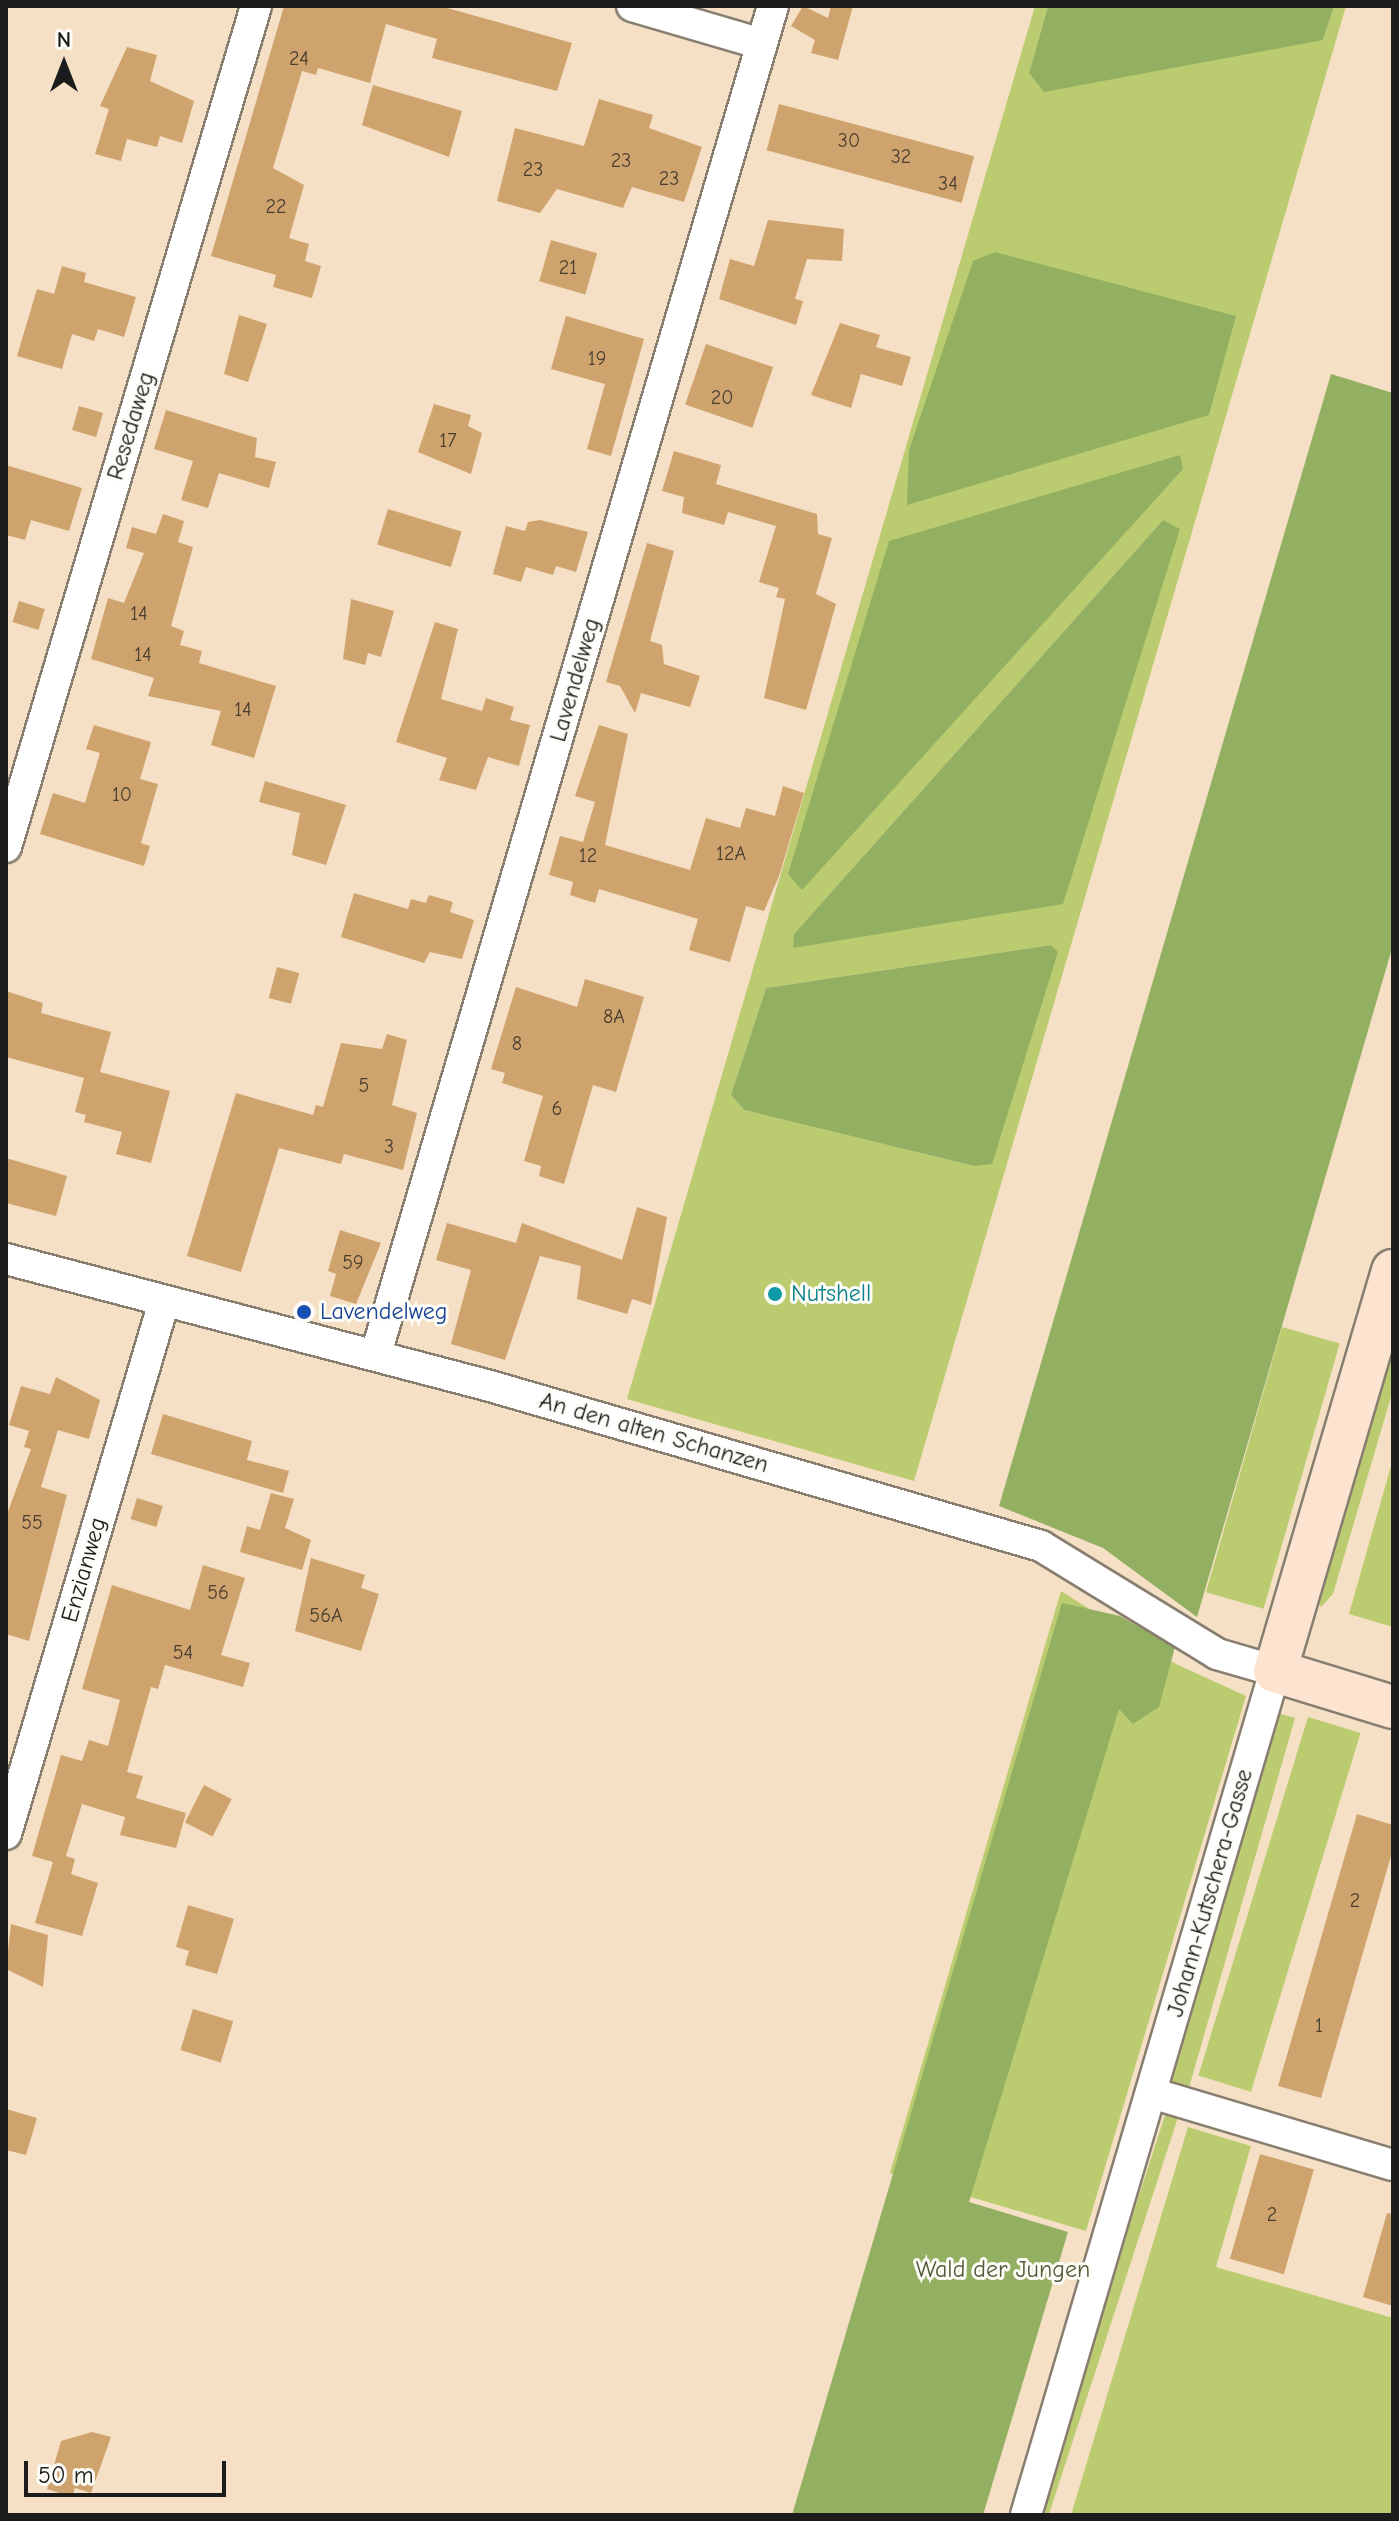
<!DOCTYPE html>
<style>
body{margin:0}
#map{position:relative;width:1399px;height:2521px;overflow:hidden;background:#f5e0c5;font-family:"Comic Neue",sans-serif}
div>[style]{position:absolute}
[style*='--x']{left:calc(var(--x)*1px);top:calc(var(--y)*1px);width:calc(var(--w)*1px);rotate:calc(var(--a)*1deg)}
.green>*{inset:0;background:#bacc6f;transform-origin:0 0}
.forest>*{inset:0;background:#93b062}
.building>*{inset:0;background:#cfa36d;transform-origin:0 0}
.roads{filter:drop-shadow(2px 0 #887e70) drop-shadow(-2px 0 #887e70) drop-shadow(0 2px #887e70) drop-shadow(0 -2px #887e70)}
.street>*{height:30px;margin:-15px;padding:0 15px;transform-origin:15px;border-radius:15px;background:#fff}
.secondary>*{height:42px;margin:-21px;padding:0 21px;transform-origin:21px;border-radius:21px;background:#fde4d0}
.dots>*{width:22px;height:22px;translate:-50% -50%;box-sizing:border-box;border:4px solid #fdfcf7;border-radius:50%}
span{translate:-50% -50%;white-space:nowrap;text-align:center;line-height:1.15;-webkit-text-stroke:6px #fdfcf7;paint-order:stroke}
.number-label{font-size:20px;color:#493e30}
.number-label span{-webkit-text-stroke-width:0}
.street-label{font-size:24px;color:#1c1c1c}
.culture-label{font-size:24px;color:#0d838f}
.left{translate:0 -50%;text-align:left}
.transit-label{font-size:24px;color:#164399}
.park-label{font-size:24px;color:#535a39}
.frame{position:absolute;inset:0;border:8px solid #1c1c1c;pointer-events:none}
.north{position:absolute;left:24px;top:24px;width:80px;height:80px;-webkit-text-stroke:6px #fdfcf7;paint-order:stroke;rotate:0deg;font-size:22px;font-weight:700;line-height:32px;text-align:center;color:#1c1c1c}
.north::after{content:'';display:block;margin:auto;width:28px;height:36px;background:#1c1c1c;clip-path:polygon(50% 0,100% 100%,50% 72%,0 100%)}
.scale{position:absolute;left:24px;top:2461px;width:202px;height:36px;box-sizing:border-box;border:4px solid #1c1c1c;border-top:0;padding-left:10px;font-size:24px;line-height:28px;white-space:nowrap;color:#1c1c1c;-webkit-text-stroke:6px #fdfcf7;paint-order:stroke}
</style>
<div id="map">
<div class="green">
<i style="clip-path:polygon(evenodd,1035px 6px,1048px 6px,1029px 73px,1323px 40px,1334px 6px,1346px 6px,914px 1481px,627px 1399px,1035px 6px,1163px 520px,1180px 530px,794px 948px,794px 934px,1163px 520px,1035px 6px,1051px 945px,1058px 952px,974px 1166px,744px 1110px,731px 1095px,766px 988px,1051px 945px)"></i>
<i style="left:1282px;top:1327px;width:60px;height:276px;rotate:16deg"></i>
<i style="clip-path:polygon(1393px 1342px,1393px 1390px,1333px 1594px,1321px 1607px,1317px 1601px)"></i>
<i style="clip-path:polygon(1393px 1459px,1393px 1627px,1349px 1614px)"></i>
<i style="clip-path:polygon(1061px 1591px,1176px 1664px,1246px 1696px,1086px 2231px,890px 2173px)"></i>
<i style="left:1308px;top:1717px;width:55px;height:375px;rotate:17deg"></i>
<i style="left:1295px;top:1718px;width:396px;height:18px;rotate:106deg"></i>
<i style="left:1168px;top:2106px;width:13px;height:427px;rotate:18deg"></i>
<i style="clip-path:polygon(1188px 2127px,1251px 2146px,1216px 2267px,1393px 2318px,1393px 2515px,1071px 2515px)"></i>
</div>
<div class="forest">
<i style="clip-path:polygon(1048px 6px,1334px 6px,1323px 40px,1044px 92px,1029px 73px)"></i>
<i style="clip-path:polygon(995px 252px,1236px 316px,1209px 415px,907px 505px,909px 450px,973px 261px)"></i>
<i style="clip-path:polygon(1331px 374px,1393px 393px,1393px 945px,1197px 1617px,1103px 1548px,999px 1506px)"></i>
<i style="clip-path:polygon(1180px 455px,1183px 469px,802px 890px,788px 874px,889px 541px)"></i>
<i style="clip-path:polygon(1163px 520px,1180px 529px,1063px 904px,793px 948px,794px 934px)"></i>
<i style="clip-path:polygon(1051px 945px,1058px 952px,992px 1164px,974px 1166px,744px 1110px,731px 1095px,766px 988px)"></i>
<i style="clip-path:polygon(1062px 1603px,1120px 1616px,1175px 1647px,1159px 1707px,1133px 1724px,1119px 1709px,969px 2202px,1068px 2232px,983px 2515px,792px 2515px)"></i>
</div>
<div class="building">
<i style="clip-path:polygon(284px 6px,440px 6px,572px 43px,557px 91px,432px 58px,437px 39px,386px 24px,370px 83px,318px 68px,316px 75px,302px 71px,273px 168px,304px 185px,289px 238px,309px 244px,305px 261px,321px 266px,312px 298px,273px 287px,276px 275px,211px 256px)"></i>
<i style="clip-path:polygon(803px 6px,828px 18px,831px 6px,853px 6px,838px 60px,811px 53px,815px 40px,791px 26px)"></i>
<i style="clip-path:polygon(127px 47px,157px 55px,150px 81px,194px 101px,182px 143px,160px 136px,157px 147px,127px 139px,121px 161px,95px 154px,109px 109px,100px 106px)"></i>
<i style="clip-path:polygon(373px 85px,462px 111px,449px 157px,362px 125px)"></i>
<i style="clip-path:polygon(599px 99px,653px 115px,649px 128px,702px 147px,684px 202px,632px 187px,623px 208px,557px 189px,540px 213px,497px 201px,515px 128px,584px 146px)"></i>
<i style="left:779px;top:104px;width:202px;height:48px;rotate:15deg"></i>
<i style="clip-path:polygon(768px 220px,844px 229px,842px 261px,807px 259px,795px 299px,803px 301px,796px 325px,719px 299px,730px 259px,754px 266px)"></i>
<i style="left:551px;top:240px;width:48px;height:43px;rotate:16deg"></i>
<i style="clip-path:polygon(62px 266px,86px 273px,84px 282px,136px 297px,124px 337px,98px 329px,94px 341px,72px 334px,62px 369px,17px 356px,37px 289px,54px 294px)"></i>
<i style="clip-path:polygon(239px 315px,267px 324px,248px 382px,224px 374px)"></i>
<i style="clip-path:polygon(566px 316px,644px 339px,611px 456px,587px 449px,605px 384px,551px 369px)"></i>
<i style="clip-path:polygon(840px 323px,880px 335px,876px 347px,911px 357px,902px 386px,861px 374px,851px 408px,811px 395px)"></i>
<i style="left:706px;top:344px;width:71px;height:64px;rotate:19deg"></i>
<i style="clip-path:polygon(434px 404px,471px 415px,468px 426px,482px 433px,471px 474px,418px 452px)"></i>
<i style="left:79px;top:406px;width:25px;height:25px;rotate:16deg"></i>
<i style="clip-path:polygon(166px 410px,257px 438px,255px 457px,276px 462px,269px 488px,219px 473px,208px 508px,181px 500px,193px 461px,154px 449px)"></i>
<i style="clip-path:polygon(674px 451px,721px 465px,716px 484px,817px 514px,818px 534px,832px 538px,816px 594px,836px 604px,806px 710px,764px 698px,785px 599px,776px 597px,779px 588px,759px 582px,776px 526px,728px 512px,724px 525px,682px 513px,684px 497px,662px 491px)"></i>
<i style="clip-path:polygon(6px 465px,82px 488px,69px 531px,31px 520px,25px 540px,6px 535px)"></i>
<i style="left:388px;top:509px;width:77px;height:37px;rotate:17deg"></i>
<i style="clip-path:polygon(163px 514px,184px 521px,178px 542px,193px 547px,171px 626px,184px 631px,180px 645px,202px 651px,199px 663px,276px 686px,254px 758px,211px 745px,221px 711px,148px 696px,154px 678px,91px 659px,108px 598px,124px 603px,144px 553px,126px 548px,132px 527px,156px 534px)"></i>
<i style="clip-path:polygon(540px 520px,588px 532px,576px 572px,556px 566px,553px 575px,526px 567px,521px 582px,493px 574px,506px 526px,525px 531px,528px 522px)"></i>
<i style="clip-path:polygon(647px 543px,674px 551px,650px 641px,662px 645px,664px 664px,700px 676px,690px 707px,641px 693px,635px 713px,620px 686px,606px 682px)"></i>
<i style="clip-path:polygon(351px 599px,394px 611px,381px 657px,368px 653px,365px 665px,343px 659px)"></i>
<i style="left:19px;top:601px;width:27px;height:22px;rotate:17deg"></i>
<i style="clip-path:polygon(435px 622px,458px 629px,441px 699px,482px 711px,486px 698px,514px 707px,510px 720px,530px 725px,519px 766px,488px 757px,476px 790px,439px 780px,447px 758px,396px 742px)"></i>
<i style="clip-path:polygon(94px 725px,151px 742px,140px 779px,158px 784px,141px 843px,150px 846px,144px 866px,40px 834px,53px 793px,85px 803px,100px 753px,86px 749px)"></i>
<i style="clip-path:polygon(599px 725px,628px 734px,605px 845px,690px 870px,706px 818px,740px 828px,746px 808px,775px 816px,783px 786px,804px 793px,779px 876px,764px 911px,746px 906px,730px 962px,689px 950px,698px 919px,599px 889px,595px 903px,570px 895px,573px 882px,549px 875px,560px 836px,583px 842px,595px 802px,575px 796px)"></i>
<i style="clip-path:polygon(265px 781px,346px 805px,326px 865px,292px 855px,300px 813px,259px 802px)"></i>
<i style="clip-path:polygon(354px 893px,408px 909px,411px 899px,426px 903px,429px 895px,453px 902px,450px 912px,474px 920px,462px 959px,430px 952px,424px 963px,341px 937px)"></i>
<i style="left:277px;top:967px;width:23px;height:32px;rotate:15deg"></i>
<i style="clip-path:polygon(585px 979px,644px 997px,616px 1092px,593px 1085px,564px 1184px,539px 1176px,541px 1166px,524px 1161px,543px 1096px,502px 1083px,505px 1073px,491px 1069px,516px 987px,577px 1007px)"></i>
<i style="clip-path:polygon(6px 991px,43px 1003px,41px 1013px,111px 1032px,100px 1072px,170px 1091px,151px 1163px,116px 1154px,122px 1132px,84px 1122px,86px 1115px,75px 1112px,84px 1078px,6px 1057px)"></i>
<i style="clip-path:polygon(387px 1034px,407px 1040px,392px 1105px,417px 1113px,403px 1170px,344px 1154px,341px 1164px,279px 1148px,241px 1272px,187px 1256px,236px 1093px,313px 1115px,316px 1105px,323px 1107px,341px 1043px,382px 1049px)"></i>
<i style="clip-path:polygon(6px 1158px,67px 1176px,56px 1216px,6px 1203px)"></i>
<i style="clip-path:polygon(637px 1207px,667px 1217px,651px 1305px,632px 1299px,627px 1314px,577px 1299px,581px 1266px,540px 1256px,505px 1360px,451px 1344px,471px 1270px,436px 1260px,447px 1223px,516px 1243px,522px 1223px,622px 1260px)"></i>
<i style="clip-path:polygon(340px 1230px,381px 1243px,356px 1304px,330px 1296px,336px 1274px,328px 1271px)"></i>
<i style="clip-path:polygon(56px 1377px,100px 1400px,89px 1439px,58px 1430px,41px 1487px,67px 1495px,29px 1641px,6px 1634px,6px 1517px,31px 1449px,24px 1447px,29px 1431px,9px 1425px,21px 1386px,50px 1394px)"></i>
<i style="clip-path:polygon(163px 1414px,252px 1441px,247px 1460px,289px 1471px,283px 1493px,151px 1454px)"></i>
<i style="clip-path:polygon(271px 1493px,294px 1499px,285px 1528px,311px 1540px,302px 1570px,240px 1552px,247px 1526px,260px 1530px)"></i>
<i style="left:137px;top:1498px;width:27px;height:22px;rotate:17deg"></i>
<i style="clip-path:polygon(311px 1558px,365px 1575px,361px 1588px,379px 1594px,361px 1651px,295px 1631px)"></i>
<i style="clip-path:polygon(203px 1565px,245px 1578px,221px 1655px,250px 1663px,243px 1687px,165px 1665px,158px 1689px,151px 1687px,127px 1772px,143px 1776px,136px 1798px,186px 1813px,176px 1848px,120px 1835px,125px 1817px,82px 1804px,66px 1856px,75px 1859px,71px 1874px,98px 1883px,82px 1936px,35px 1923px,53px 1862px,32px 1856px,61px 1755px,82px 1761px,89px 1740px,108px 1746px,120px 1700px,82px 1689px,112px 1585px,190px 1610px)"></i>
<i style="left:204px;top:1785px;width:31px;height:42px;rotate:27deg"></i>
<i style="clip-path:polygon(1357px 1814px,1393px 1825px,1393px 1849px,1321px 2098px,1278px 2086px)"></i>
<i style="clip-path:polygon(188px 1905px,234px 1919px,217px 1974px,185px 1965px,189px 1951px,176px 1947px)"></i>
<i style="clip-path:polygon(11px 1924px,48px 1935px,43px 1987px,6px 1969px)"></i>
<i style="left:193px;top:2009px;width:42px;height:43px;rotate:17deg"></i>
<i style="clip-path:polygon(6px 2109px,37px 2118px,26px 2155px,6px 2150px)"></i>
<i style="left:1260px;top:2154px;width:56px;height:109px;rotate:16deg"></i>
<i style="clip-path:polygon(1387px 2213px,1393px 2214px,1393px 2306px,1363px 2297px)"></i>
<i style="clip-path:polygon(92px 2432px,111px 2437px,91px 2493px,75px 2488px,72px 2497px,47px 2489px,61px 2441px)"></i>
</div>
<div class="roads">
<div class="street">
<i style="--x:632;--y:6;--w:135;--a:16.3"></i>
<i style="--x:6;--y:847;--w:877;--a:-73.44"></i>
<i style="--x:6;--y:1259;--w:500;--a:14.7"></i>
<i style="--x:490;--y:1386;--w:574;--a:16.19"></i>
<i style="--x:1041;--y:1546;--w:206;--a:31.5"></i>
<i style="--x:1217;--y:1654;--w:60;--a:16.3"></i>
<i style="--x:1275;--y:1671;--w:880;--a:106.44"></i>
<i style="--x:376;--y:1354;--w:1405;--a:-73.59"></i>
<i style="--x:6;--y:1834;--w:552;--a:-73.47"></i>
<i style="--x:1151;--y:2093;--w:252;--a:16.6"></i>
</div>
<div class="secondary">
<i style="--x:1393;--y:1271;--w:417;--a:106.4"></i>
<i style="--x:1275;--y:1671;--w:123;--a:17"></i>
</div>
</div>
<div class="dots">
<i style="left:775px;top:1294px;background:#0f9aa8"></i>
<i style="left:304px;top:1312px;background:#1a4fb4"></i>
</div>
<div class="number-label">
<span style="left:299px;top:58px">24</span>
<span style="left:849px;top:140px">30</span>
<span style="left:901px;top:156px">32</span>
<span style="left:621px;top:160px">23</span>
<span style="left:533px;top:169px">23</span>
<span style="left:669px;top:178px">23</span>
<span style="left:948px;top:183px">34</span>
<span style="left:276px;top:206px">22</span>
<span style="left:568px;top:267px">21</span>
<span style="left:597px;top:358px">19</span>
<span style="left:722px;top:397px">20</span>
<span style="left:448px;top:440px">17</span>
<span style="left:139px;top:613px">14</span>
<span style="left:143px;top:654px">14</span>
<span style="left:243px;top:709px">14</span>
<span style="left:122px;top:794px">10</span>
<span style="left:731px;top:853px">12A</span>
<span style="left:588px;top:855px">12</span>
<span style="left:614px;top:1016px">8A</span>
<span style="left:517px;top:1043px">8</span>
<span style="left:364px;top:1085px">5</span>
<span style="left:557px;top:1108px">6</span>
<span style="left:389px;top:1146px">3</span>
<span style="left:353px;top:1262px">59</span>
<span style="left:32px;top:1522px">55</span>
<span style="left:218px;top:1592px">56</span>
<span style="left:326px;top:1615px">56A</span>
<span style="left:183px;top:1652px">54</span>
<span style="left:1355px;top:1900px">2</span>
<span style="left:1319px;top:2025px">1</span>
<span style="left:1272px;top:2214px">2</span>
</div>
<div class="street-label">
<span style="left:131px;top:426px;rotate:-73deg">Resedaweg</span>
<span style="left:575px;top:680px;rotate:-74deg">Lavendelweg</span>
<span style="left:654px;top:1433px;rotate:16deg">An den alten Schanzen</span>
<span style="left:84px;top:1570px;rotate:-74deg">Enzianweg</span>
<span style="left:1210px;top:1893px;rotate:-74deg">Johann-Kutschera-Gasse</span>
</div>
<div class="culture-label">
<span class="left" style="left:791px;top:1294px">Nutshell</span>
</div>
<div class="transit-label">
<span class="left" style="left:320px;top:1312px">Lavendelweg</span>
</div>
<div class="park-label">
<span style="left:1003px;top:2270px">Wald der Jungen</span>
</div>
<div class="frame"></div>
<div class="north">N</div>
<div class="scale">50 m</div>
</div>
